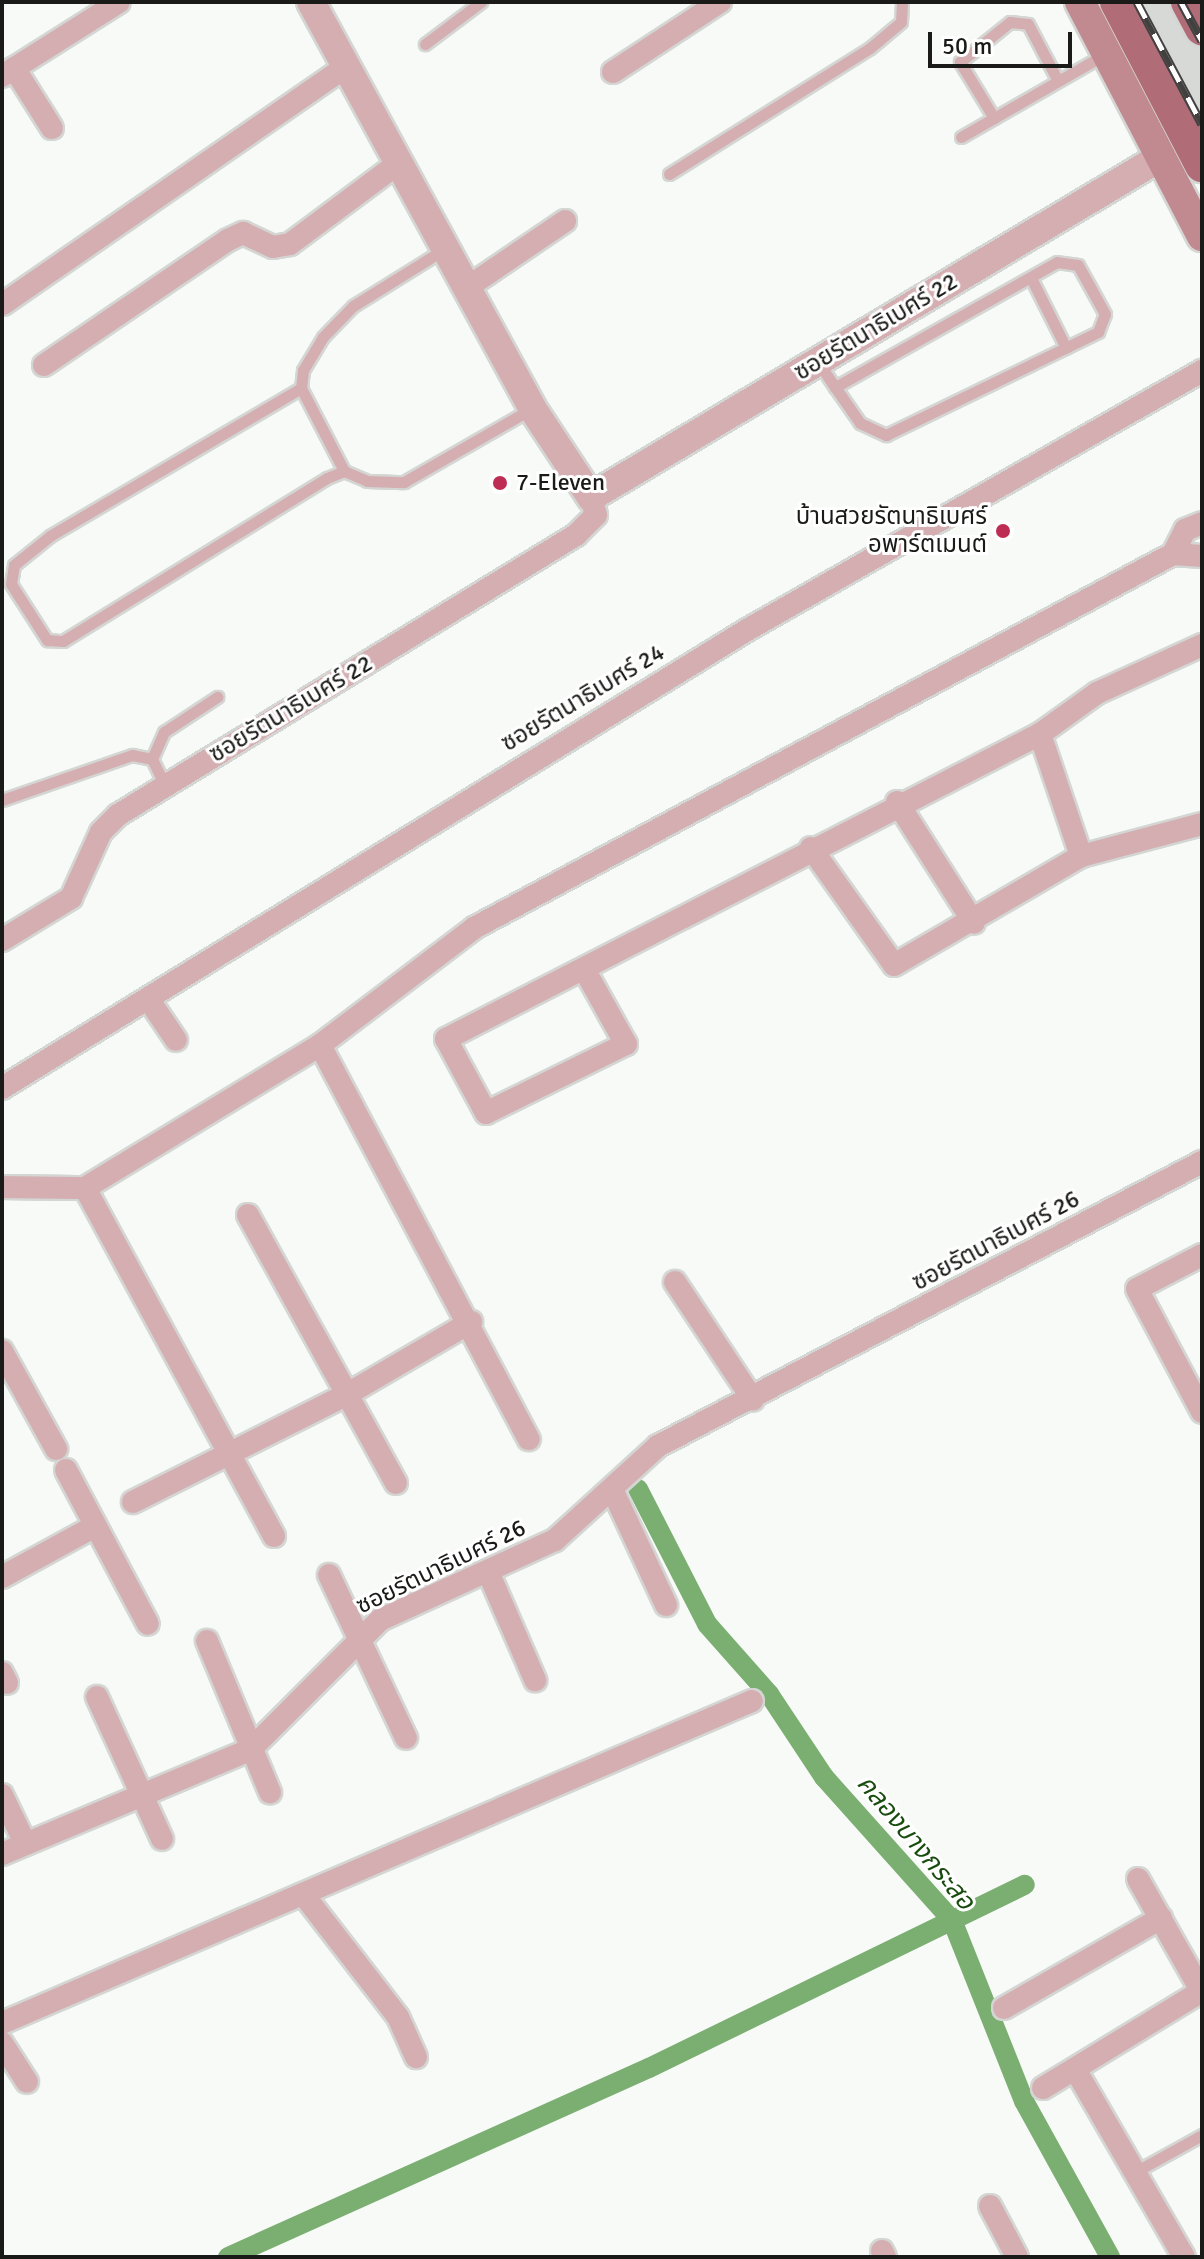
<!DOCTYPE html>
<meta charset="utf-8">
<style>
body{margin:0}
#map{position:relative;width:1204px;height:2259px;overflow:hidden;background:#f8faf7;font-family:Signika,"Noto Sans Thai",sans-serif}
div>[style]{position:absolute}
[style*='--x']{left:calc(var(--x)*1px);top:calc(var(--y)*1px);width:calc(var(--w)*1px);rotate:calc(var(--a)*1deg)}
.canal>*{height:20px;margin:-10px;padding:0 10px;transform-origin:10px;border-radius:10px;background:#7baf72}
.building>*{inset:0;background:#d7d9d7}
.roads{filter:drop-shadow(2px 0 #d4d6d3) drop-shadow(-2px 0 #d4d6d3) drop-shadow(0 2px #d4d6d3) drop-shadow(0 -2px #d4d6d3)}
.service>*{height:11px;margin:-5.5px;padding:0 5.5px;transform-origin:5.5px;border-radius:5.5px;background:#d5aeb2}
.minor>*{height:22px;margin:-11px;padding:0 11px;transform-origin:11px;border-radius:11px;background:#d5aeb2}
.tertiary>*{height:28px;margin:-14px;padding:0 14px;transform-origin:14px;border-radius:14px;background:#d5aeb2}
.secondary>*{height:30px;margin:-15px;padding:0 15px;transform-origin:15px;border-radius:15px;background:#c18990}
.primary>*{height:34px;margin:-17px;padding:0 17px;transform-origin:17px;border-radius:17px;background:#b16d77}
.rail>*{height:9px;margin-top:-4.5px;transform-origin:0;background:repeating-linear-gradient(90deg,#fff 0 18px,#414140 0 36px);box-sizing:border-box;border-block:2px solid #414140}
.dots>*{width:22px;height:22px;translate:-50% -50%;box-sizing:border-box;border:4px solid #fff;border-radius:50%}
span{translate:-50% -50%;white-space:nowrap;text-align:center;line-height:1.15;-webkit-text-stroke:6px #fff;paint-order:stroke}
.street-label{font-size:24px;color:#1a1a19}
.poi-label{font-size:24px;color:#1a1a19}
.left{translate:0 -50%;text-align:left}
.right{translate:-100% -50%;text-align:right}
.water-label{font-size:26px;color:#194d0f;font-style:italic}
.frame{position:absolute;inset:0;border:4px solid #1a1a19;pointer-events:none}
.scale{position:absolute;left:928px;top:32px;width:144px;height:36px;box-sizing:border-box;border:4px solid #1a1a19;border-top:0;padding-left:10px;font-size:24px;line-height:28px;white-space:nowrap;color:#1a1a19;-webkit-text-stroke:6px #fff;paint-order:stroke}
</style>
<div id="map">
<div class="canal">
<i style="--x:638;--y:1489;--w:152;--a:62.9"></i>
<i style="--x:707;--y:1624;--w:94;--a:48.5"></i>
<i style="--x:769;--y:1694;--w:100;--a:56.5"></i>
<i style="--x:824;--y:1777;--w:192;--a:48.2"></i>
<i style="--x:952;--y:1920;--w:195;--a:68.3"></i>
<i style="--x:1024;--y:2101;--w:178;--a:61.1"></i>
<i style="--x:228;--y:2257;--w:461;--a:-24.2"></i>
<i style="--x:649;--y:2068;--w:418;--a:-26"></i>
</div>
<div class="building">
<i style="clip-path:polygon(1140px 2px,1168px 2px,1185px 38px,1202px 48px,1202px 122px)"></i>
</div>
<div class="roads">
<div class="service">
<i style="--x:425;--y:44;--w:70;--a:-36.9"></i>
<i style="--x:994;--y:118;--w:66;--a:-121.3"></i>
<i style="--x:960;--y:62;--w:64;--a:-38.7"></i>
<i style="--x:1010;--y:22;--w:18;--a:6"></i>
<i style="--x:1028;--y:24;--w:64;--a:62.2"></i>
<i style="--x:961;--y:137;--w:168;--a:-29.9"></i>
<i style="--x:669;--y:174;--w:237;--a:-32.1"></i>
<i style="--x:870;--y:48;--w:40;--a:-40"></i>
<i style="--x:901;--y:22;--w:20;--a:-87"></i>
<i style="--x:443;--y:250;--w:106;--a:148.1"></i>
<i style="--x:353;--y:306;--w:43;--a:134.1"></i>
<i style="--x:323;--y:337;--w:39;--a:121"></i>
<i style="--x:303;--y:370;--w:18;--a:96"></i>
<i style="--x:301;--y:388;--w:291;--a:149.5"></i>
<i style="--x:50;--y:536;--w:46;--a:141.1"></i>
<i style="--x:14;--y:565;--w:19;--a:99"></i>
<i style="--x:11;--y:584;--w:67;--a:57.3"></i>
<i style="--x:47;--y:640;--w:16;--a:4"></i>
<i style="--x:63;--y:641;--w:310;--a:-31.7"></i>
<i style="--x:327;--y:478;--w:18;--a:-22"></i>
<i style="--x:344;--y:471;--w:25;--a:23"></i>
<i style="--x:367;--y:481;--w:37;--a:2"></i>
<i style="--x:404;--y:482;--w:146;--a:-29.9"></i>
<i style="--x:1031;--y:278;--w:78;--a:63.4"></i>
<i style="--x:818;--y:362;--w:30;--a:56"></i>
<i style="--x:835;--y:387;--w:44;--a:55.2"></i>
<i style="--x:860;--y:423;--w:29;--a:25"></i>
<i style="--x:886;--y:435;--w:236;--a:-25.9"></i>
<i style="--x:1098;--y:332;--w:19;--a:-69"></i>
<i style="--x:1105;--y:314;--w:56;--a:-118.9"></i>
<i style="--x:1078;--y:265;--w:21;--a:-172"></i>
<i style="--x:1057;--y:262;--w:255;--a:150.6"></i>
<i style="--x:301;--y:388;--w:93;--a:62.6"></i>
<i style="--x:152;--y:759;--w:30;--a:-66"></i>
<i style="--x:164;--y:732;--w:64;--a:-33.4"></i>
<i style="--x:2;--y:800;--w:138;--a:-19.1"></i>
<i style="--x:132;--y:755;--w:20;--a:11"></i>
<i style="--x:152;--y:759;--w:30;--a:64"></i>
<i style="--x:1135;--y:2172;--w:77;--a:-28.9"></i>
</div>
<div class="minor">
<i style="--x:14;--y:68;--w:71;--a:57.7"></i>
<i style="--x:613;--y:72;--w:128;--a:-33.2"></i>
<i style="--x:2;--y:76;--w:138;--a:-32.3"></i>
<i style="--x:465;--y:289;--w:121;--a:-34.2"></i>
<i style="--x:3;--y:304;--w:416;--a:-34.7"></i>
<i style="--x:44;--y:365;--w:222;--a:-34.2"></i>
<i style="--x:228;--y:240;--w:17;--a:-25"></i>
<i style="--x:243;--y:233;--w:33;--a:25"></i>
<i style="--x:273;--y:247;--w:17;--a:-10"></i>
<i style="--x:290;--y:244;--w:132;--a:-36.7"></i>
<i style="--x:1173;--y:554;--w:29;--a:4"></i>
<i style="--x:1040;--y:734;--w:129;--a:71.4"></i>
<i style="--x:897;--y:802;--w:143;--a:57.5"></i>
<i style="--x:811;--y:848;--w:143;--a:54.6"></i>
<i style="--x:894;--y:965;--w:216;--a:-30.2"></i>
<i style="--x:1081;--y:856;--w:125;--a:-14.8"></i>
<i style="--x:2;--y:940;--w:81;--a:-31.3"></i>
<i style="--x:71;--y:898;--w:72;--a:-65.6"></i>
<i style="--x:101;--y:832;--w:24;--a:-45"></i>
<i style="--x:118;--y:815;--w:537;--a:-31.44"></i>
<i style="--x:576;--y:535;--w:28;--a:-45"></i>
<i style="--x:596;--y:515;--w:19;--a:-106"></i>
<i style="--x:584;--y:969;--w:86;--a:60.8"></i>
<i style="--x:626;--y:1044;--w:156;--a:153.8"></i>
<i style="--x:486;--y:1113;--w:84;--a:-118.4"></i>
<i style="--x:446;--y:1039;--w:668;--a:-27.18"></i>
<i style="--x:1040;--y:734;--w:70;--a:-35.7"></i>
<i style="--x:1097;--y:693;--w:115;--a:-24.6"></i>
<i style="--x:149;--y:1000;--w:48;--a:56"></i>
<i style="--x:320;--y:1045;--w:446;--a:62.1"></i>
<i style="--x:2;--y:1088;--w:875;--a:-31.58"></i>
<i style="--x:747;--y:630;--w:524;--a:-29.65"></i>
<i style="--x:2;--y:1187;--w:83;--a:0.7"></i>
<i style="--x:85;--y:1188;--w:275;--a:-31.3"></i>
<i style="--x:320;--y:1045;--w:193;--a:-37.2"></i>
<i style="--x:474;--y:928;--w:793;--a:-28.15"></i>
<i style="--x:1173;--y:554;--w:27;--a:-63"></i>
<i style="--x:1185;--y:530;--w:18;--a:-22"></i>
<i style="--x:85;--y:1188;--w:396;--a:61.5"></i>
<i style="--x:248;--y:1215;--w:306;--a:61.1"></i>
<i style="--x:1202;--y:1255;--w:73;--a:152.4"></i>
<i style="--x:1137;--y:1289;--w:139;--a:62.1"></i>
<i style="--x:675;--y:1282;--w:141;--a:56.5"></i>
<i style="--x:2;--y:1351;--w:112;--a:61.1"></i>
<i style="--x:66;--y:1470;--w:174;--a:62"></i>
<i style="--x:612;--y:1489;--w:128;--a:65"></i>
<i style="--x:133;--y:1502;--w:238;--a:-26.7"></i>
<i style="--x:346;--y:1395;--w:145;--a:-30.3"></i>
<i style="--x:489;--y:1574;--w:116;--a:66.5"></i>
<i style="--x:329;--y:1575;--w:180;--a:64.7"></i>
<i style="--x:2;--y:1577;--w:106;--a:-28.7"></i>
<i style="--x:207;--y:1641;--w:164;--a:67.4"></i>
<i style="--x:2;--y:1673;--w:11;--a:63"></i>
<i style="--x:97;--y:1697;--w:156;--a:65.4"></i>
<i style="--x:2;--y:1795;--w:53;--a:64.4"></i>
<i style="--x:2;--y:1854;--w:269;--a:-22.8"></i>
<i style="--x:250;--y:1750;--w:184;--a:-45"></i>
<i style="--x:380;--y:1620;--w:192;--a:-24.6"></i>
<i style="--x:555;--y:1540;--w:139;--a:-42.4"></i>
<i style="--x:658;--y:1446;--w:614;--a:-27.57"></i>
<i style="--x:1138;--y:1879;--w:130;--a:60.5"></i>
<i style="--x:303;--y:1894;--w:155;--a:52.3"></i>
<i style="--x:398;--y:2017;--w:44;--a:65.8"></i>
<i style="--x:1004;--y:2008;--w:181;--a:-29.8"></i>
<i style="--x:2;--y:2023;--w:816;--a:-23.24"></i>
<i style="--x:2;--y:2043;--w:46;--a:57.3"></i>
<i style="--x:1075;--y:2069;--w:217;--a:59.9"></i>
<i style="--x:1043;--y:2088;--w:186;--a:-31.4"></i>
<i style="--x:990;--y:2206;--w:58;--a:62.1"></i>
<i style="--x:882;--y:2251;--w:7;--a:63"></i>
</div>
<div class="tertiary">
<i style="--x:311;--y:2;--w:462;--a:61.4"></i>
<i style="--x:532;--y:408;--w:107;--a:56.5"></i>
<i style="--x:591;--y:497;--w:664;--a:-30.82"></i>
</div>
<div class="secondary">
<i style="--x:1080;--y:2;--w:264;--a:62.5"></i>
</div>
<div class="primary">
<i style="--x:1117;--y:2;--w:184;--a:62.5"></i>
<i style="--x:1188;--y:2;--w:30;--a:62"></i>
</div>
</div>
<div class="rail">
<i style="--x:1137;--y:2;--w:138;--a:62"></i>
<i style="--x:1181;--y:2;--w:44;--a:61.7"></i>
</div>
<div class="dots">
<i style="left:500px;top:483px;background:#be2e54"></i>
<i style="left:1003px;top:531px;background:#be2e54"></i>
</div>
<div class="street-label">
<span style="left:876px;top:327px;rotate:-31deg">ซอยรัตนาธิเบศร์ 22</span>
<span style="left:583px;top:698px;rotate:-31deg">ซอยรัตนาธิเบศร์ 24</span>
<span style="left:291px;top:709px;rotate:-31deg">ซอยรัตนาธิเบศร์ 22</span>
<span style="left:996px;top:1241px;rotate:-28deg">ซอยรัตนาธิเบศร์ 26</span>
<span style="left:441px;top:1567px;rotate:-26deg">ซอยรัตนาธิเบศร์ 26</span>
</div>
<div class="poi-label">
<span class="left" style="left:516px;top:483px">7-Eleven</span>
<span class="right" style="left:987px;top:531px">บ้านสวยรัตนาธิเบศร์<br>อพาร์ตเมนต์</span>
</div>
<div class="water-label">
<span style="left:915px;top:1843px;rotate:50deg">คลองบางกระสอ</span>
</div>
<div class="frame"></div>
<div class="scale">50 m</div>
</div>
